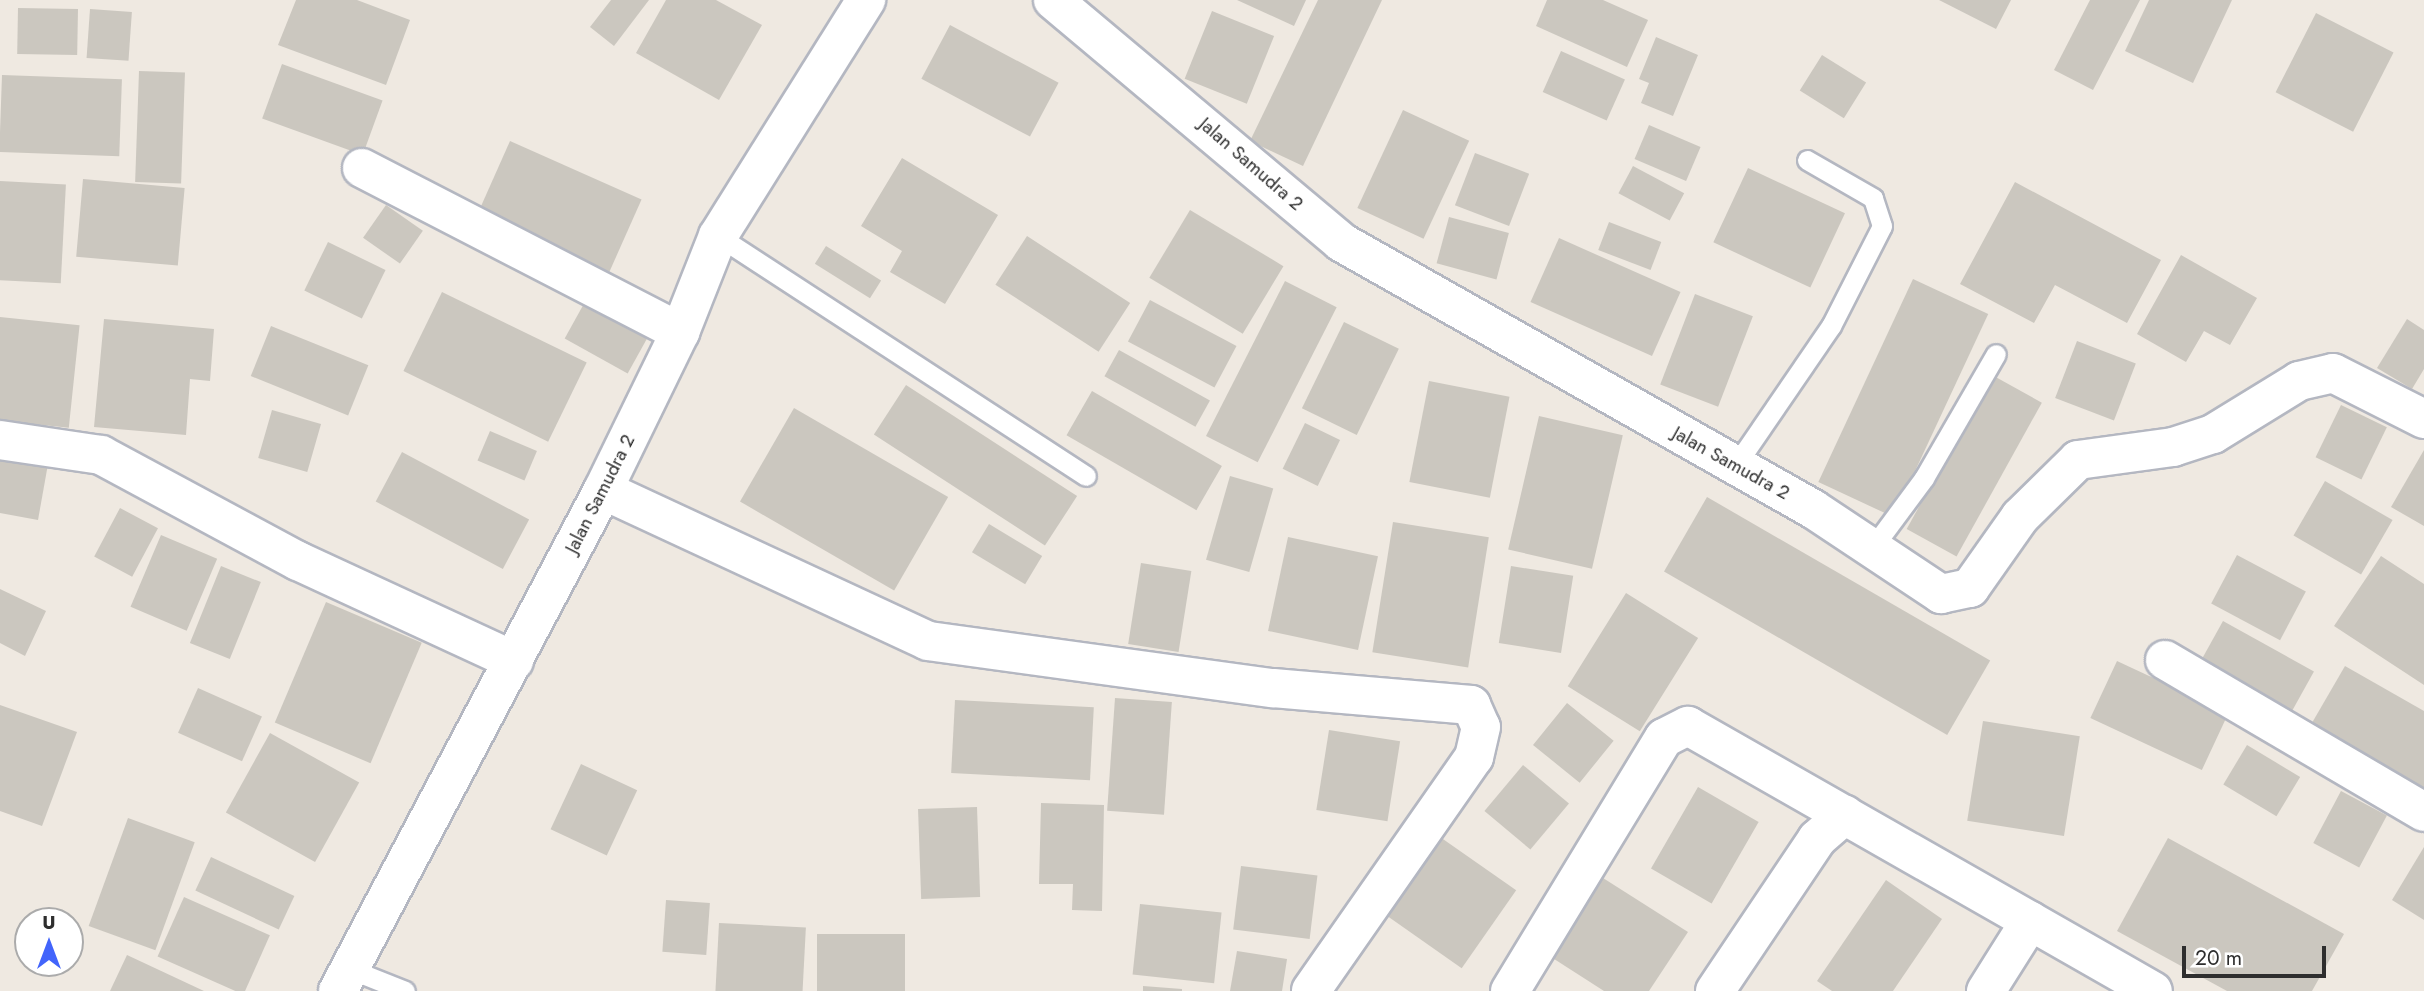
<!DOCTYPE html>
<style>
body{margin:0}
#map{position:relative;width:2424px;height:991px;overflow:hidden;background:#efe9e1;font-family:Jost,sans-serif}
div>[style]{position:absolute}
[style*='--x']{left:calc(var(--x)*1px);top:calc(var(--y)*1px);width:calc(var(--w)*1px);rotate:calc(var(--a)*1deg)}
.building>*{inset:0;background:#cbc7bf;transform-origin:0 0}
.roads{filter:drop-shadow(2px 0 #b4b7c1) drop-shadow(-2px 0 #b4b7c1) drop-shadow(0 2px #b4b7c1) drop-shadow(0 -2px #b4b7c1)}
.service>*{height:19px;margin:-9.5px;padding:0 9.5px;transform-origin:9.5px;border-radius:9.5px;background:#fff}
.minor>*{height:38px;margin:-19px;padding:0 19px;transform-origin:19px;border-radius:19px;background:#fff}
span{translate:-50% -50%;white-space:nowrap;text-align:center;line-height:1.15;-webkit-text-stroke:5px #fff;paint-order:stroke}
.street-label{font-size:19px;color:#2e2e2e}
.north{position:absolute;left:14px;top:907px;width:70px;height:70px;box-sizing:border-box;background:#fff;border:2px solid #ababab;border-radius:50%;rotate:0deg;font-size:19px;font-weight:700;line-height:28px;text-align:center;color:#2e2e2e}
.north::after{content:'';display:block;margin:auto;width:24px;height:32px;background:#4264fb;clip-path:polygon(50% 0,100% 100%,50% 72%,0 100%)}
.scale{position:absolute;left:2182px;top:946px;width:144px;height:32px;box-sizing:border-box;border:4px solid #2e2e2e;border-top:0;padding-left:9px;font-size:21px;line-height:24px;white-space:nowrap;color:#2e2e2e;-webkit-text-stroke:5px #fff;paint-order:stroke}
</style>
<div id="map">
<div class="building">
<i style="clip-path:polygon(296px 0,357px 0,410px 20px,386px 85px,278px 45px)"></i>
<i style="clip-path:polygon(611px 0,649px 0,614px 46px,590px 27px)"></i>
<i style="clip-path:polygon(666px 0,716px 0,762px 25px,719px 100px,636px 53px)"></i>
<i style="clip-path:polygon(1237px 0,1306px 0,1294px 26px)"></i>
<i style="clip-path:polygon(1318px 0,1382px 0,1303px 166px,1250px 141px)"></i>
<i style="clip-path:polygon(1547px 0,1603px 0,1648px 20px,1627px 67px,1536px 26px)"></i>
<i style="clip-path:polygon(1939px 0,2011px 0,1996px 29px)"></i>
<i style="clip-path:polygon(2090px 0,2140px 0,2093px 90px,2054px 70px)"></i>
<i style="clip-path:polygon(2149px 0,2232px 0,2193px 83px,2125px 51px)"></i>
<i style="left:18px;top:8px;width:60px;height:46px;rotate:1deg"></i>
<i style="left:90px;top:9px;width:42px;height:49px;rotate:4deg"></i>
<i style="left:1212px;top:11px;width:67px;height:73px;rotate:22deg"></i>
<i style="left:2316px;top:13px;width:87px;height:89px;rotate:27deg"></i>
<i style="left:950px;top:25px;width:123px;height:61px;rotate:28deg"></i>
<i style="clip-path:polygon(1656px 37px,1698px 55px,1673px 116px,1641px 103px,1649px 83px,1639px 79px)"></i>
<i style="left:1561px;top:51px;width:70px;height:45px;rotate:24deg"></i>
<i style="left:1822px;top:55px;width:52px;height:42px;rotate:32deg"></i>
<i style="left:282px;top:64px;width:107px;height:58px;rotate:20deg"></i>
<i style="left:139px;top:71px;width:46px;height:111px;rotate:2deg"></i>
<i style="left:2px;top:75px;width:120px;height:77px;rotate:2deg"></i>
<i style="left:1403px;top:110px;width:73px;height:108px;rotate:25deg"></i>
<i style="left:1649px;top:125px;width:56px;height:37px;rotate:23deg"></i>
<i style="left:510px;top:141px;width:144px;height:85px;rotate:24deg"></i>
<i style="left:1475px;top:153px;width:58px;height:56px;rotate:21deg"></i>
<i style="clip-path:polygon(902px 158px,998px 215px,945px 304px,890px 272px,902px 251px,861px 226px)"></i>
<i style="left:1633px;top:166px;width:58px;height:31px;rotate:28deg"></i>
<i style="left:1748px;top:168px;width:107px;height:82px;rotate:25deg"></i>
<i style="left:83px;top:179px;width:102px;height:78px;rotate:5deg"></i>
<i style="left:0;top:181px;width:66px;height:99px;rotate:3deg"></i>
<i style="clip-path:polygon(2015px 182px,2161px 260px,2127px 323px,2055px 285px,2034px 323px,1960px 284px)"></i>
<i style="left:386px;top:205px;width:45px;height:40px;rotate:35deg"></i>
<i style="left:1190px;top:210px;width:109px;height:79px;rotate:31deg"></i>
<i style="left:1449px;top:217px;width:62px;height:48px;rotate:15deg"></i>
<i style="left:1609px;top:222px;width:56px;height:30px;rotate:21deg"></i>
<i style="left:1027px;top:236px;width:123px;height:58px;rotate:33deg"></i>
<i style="left:1559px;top:238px;width:133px;height:70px;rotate:24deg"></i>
<i style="left:328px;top:242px;width:64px;height:54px;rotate:26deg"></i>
<i style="left:826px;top:246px;width:65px;height:21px;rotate:32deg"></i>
<i style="clip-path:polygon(2181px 255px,2257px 298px,2230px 345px,2204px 331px,2186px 362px,2137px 334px)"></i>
<i style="left:1913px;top:279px;width:83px;height:224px;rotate:25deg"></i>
<i style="left:1285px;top:281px;width:58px;height:174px;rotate:27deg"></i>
<i style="left:442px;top:292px;width:161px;height:88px;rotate:26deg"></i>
<i style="left:1695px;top:294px;width:62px;height:97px;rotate:21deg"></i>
<i style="left:586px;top:300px;width:72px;height:44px;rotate:29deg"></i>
<i style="left:1150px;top:300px;width:98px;height:47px;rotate:28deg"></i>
<i style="left:0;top:317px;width:80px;height:103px;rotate:6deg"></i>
<i style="clip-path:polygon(104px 319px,214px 329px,210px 381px,190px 379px,186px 435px,94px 427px)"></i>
<i style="clip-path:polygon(2407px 319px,2424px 330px,2424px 369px,2412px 389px,2377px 368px)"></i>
<i style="left:1344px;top:322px;width:61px;height:96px;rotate:26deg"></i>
<i style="left:271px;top:326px;width:105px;height:54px;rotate:22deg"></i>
<i style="left:2077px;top:341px;width:63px;height:61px;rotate:21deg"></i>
<i style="left:1119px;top:350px;width:104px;height:30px;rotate:29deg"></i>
<i style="left:1992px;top:375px;width:57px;height:176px;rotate:29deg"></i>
<i style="left:1429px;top:381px;width:82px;height:103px;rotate:11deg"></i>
<i style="left:906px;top:385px;width:204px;height:59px;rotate:33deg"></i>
<i style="left:1092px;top:391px;width:150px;height:51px;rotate:30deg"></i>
<i style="left:2341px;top:405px;width:51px;height:58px;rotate:26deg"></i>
<i style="left:794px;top:408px;width:178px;height:108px;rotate:30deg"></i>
<i style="left:272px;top:410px;width:51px;height:50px;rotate:16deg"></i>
<i style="left:1539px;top:416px;width:86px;height:137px;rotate:13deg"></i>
<i style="left:1305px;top:423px;width:39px;height:51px;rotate:26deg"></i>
<i style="left:490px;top:431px;width:51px;height:32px;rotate:23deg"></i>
<i style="clip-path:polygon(2424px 450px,2424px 526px,2391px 507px)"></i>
<i style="left:402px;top:452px;width:144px;height:56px;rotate:28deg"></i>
<i style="clip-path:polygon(0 456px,48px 464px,38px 520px,0 513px)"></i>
<i style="left:1230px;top:476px;width:45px;height:87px;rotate:16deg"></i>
<i style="left:2325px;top:481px;width:78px;height:63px;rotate:30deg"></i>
<i style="left:1707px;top:497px;width:327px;height:86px;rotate:30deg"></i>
<i style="left:120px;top:508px;width:43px;height:55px;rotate:28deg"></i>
<i style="left:1393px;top:522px;width:97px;height:132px;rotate:9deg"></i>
<i style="left:989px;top:524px;width:62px;height:33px;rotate:31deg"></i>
<i style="left:161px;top:535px;width:61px;height:78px;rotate:23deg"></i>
<i style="left:1288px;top:537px;width:92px;height:96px;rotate:12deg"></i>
<i style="left:2237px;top:555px;width:78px;height:55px;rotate:28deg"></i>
<i style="clip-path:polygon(2381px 556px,2424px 584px,2424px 685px,2334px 626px)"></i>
<i style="left:1141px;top:563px;width:51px;height:82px;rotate:9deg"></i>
<i style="left:221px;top:566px;width:43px;height:83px;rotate:22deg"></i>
<i style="left:1511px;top:566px;width:63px;height:78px;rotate:9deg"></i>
<i style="clip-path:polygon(0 589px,46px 611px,25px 656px,0 643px)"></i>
<i style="left:1626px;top:593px;width:85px;height:110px;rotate:32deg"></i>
<i style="left:326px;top:602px;width:104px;height:131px;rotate:23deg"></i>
<i style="left:2223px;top:621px;width:104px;height:57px;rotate:29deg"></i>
<i style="left:2117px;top:661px;width:123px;height:63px;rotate:25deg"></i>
<i style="clip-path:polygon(2345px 666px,2424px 711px,2424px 791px,2309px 728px)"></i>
<i style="left:198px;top:688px;width:70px;height:49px;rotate:24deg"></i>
<i style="left:1115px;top:698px;width:57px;height:113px;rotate:4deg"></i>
<i style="left:955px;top:700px;width:139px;height:73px;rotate:3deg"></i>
<i style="left:1567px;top:703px;width:60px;height:54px;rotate:39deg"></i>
<i style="clip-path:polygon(0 705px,77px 732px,42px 826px,0 811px)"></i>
<i style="left:1983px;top:721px;width:98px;height:101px;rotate:9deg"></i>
<i style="left:1329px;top:730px;width:72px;height:81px;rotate:9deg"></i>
<i style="left:270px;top:733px;width:102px;height:91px;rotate:29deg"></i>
<i style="left:2247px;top:745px;width:62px;height:46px;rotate:31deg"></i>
<i style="left:581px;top:764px;width:62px;height:72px;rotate:25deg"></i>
<i style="left:1523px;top:765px;width:60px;height:60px;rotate:40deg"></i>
<i style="left:1698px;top:787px;width:70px;height:94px;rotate:30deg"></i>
<i style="left:2341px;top:791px;width:52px;height:59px;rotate:28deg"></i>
<i style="clip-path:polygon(1041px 803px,1104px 805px,1102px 911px,1072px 910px,1073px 884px,1039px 884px)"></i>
<i style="left:977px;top:807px;width:90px;height:59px;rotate:88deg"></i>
<i style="left:128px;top:818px;width:71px;height:115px;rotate:20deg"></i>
<i style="left:1440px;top:837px;width:93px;height:95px;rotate:35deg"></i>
<i style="clip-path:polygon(2168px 838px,2344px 934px,2312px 991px,2227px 991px,2117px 931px)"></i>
<i style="clip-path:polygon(2424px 847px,2424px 920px,2392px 900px)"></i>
<i style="left:211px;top:857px;width:92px;height:37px;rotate:25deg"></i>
<i style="left:1241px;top:866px;width:77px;height:64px;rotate:7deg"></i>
<i style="clip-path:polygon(1603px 878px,1688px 932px,1649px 991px,1604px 991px,1551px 957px)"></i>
<i style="clip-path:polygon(1886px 880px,1942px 919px,1893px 991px,1832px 991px,1817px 981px)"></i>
<i style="left:184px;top:897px;width:94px;height:65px;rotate:24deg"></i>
<i style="left:666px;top:900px;width:44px;height:52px;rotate:4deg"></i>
<i style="left:1140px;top:904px;width:82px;height:71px;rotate:6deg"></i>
<i style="left:719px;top:923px;width:87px;height:68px;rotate:3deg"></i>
<i style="left:905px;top:934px;width:57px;height:88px;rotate:90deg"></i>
<i style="clip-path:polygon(1237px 951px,1287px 959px,1282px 991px,1230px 991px)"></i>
<i style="clip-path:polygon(127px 955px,204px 991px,110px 991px)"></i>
<i style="clip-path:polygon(1143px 986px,1182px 989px,1182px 991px,1143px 991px)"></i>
</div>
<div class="roads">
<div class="service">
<i style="--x:718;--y:236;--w:439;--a:33.1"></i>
<i style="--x:1735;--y:466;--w:170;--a:-55.6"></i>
<i style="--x:1831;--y:326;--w:112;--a:-63"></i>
<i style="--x:1882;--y:226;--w:29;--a:-108"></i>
<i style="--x:1873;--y:198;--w:76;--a:-150.1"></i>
<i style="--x:1873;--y:547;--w:86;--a:-53.5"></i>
<i style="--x:1924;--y:478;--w:143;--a:-59.9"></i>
<i style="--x:350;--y:969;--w:59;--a:21.8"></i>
</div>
<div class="minor">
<i style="--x:1053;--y:0;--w:376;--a:40"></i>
<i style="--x:1341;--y:242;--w:542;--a:29.5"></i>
<i style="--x:1813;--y:509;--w:154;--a:33.6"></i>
<i style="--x:1941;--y:594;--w:30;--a:-12"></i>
<i style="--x:1970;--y:588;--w:87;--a:-54.8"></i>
<i style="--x:2020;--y:517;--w:81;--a:-44.5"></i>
<i style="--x:2078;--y:460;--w:96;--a:-7.8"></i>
<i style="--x:2173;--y:447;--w:42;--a:-18"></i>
<i style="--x:2213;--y:434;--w:101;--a:-31.6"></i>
<i style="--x:2299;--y:381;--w:35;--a:-13"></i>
<i style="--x:2333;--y:373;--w:102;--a:26.8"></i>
<i style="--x:362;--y:168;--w:358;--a:27.3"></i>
<i style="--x:0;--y:440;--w:102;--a:8.4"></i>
<i style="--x:101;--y:455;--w:224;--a:28.3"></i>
<i style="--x:298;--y:561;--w:238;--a:24.8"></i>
<i style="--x:603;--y:490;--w:358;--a:24.9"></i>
<i style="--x:928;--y:641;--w:348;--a:7.8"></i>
<i style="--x:1273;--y:688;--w:199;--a:4.9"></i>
<i style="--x:1471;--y:705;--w:24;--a:66"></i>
<i style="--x:1481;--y:727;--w:31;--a:103"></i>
<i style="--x:1474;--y:757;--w:285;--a:124.9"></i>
<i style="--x:2165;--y:660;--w:300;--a:30.4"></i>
<i style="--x:338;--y:991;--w:567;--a:-62.12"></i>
<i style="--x:603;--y:490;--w:176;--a:-64"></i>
<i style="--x:680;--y:332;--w:103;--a:-68.4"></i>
<i style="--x:718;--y:236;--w:279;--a:-57.9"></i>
<i style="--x:1510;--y:991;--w:296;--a:-58.7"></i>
<i style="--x:1664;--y:738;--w:27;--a:-27"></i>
<i style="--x:1688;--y:726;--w:535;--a:29.68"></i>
<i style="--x:1715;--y:991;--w:183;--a:-56.1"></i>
<i style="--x:1817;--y:839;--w:37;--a:-41"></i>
<i style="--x:1986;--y:991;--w:83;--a:-57.8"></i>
</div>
</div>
<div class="street-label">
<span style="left:1251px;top:164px;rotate:41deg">Jalan Samudra 2</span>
<span style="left:1731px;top:463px;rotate:29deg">Jalan Samudra 2</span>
<span style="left:600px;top:494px;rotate:-63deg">Jalan Samudra 2</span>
</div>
<div class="north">U</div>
<div class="scale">20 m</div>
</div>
